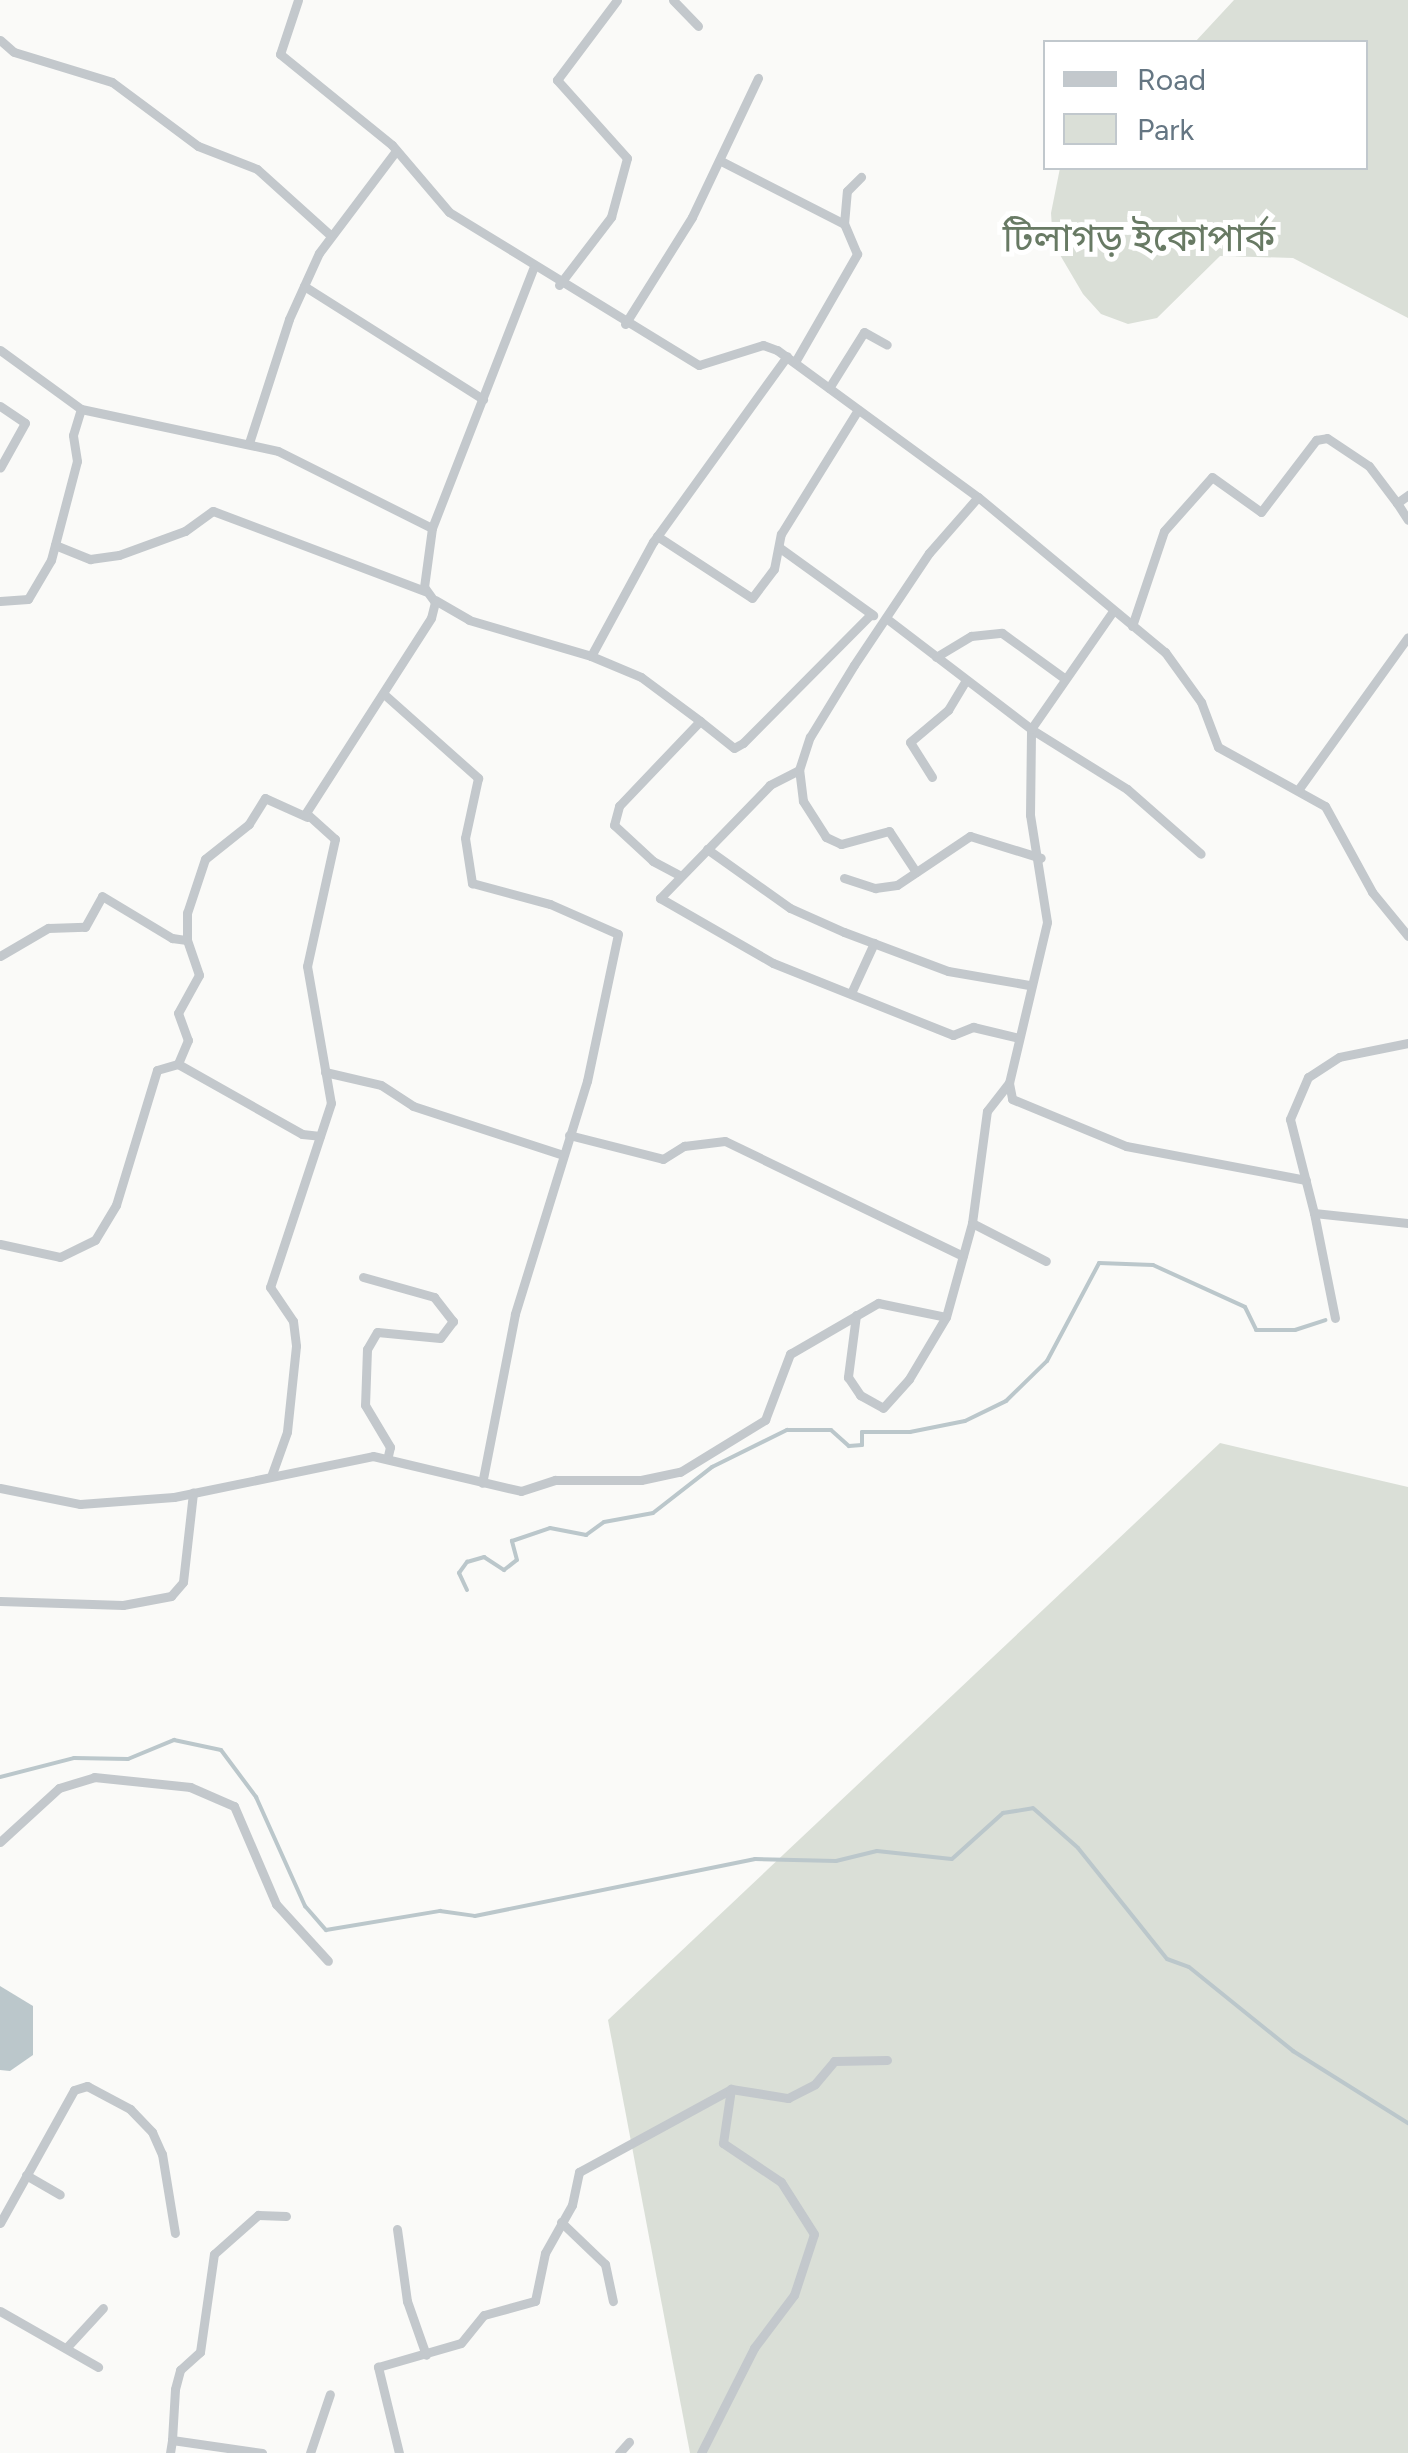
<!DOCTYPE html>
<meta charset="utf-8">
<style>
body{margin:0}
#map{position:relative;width:1408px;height:2453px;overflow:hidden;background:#fafaf8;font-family:Figtree,"Noto Sans Bengali",sans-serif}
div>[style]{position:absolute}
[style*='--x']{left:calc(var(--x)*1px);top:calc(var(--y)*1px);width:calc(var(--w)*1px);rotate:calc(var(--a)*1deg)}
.green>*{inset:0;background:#dadfd7}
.water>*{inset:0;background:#bbc7cb}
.stream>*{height:4px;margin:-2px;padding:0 2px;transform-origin:2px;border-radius:2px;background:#bbc7cb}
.street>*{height:9px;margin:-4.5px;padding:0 4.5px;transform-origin:4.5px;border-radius:4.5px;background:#c3c8cc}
span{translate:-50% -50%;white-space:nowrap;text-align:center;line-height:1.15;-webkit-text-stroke:10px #fff;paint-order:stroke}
.park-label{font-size:38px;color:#687a64}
.legend{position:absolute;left:1043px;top:40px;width:325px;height:130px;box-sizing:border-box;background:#fff;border:2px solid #c1c8cd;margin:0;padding:12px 18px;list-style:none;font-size:30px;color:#657683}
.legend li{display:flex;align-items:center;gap:20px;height:50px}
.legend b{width:50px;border:2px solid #c1c8cd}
</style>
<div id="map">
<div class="green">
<i style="clip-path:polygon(1234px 0,1408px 0,1408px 318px,1293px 258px,1220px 256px,1157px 318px,1128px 324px,1101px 314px,1083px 294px,1053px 243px,1051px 213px,1060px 168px,1366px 168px,1366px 42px,1195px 42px)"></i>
<i style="clip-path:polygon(1220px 1443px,1408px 1487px,1408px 2453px,690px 2453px,608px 2020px)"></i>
</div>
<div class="water">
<i style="clip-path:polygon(0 1986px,33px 2006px,33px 2055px,10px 2071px,0 2070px)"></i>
</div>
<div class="stream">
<i style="--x:467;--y:1590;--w:19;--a:-115"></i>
<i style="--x:459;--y:1573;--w:14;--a:-54"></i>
<i style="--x:467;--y:1562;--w:18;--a:-16"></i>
<i style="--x:484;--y:1557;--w:24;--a:33"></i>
<i style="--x:504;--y:1570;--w:16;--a:-38"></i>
<i style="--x:517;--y:1560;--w:20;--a:-105"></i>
<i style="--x:512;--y:1541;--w:40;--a:-18.9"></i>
<i style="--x:550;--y:1528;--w:37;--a:11"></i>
<i style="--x:586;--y:1535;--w:22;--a:-36"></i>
<i style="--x:604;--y:1522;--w:50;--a:-10.4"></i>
<i style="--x:653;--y:1513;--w:75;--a:-37.9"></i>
<i style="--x:712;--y:1467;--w:84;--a:-26.3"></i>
<i style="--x:787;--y:1430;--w:44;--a:0"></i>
<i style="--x:831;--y:1430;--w:24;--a:42"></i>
<i style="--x:849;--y:1446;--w:13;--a:-4"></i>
<i style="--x:862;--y:1445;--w:13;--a:-90"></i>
<i style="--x:862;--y:1432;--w:48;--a:0"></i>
<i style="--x:910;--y:1432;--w:56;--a:-11.3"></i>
<i style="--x:965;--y:1421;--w:46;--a:-26"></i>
<i style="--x:1006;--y:1401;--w:57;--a:-44.3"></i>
<i style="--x:1047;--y:1361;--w:111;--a:-62"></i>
<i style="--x:1099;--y:1263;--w:54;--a:2.1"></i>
<i style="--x:1153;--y:1265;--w:101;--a:24.5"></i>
<i style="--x:1245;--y:1307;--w:25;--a:64"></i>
<i style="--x:1256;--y:1330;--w:39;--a:0"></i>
<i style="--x:1295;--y:1330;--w:32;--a:-18"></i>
<i style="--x:0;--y:1777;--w:76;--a:-14.4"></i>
<i style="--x:74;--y:1758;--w:54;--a:1.1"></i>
<i style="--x:128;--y:1759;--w:50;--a:-22.4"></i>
<i style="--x:174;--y:1740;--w:48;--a:12"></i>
<i style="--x:221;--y:1750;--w:59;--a:53.3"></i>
<i style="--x:256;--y:1797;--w:120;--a:65.8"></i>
<i style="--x:305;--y:1906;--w:32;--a:49"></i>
<i style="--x:326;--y:1930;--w:116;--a:-9.5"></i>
<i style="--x:440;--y:1911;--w:35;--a:8"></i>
<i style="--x:475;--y:1916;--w:286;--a:-11.5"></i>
<i style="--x:755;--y:1859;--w:81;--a:1.4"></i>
<i style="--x:836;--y:1861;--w:42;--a:-13.7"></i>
<i style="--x:877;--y:1851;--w:75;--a:6.1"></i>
<i style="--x:952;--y:1859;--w:69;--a:-42"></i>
<i style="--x:1003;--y:1813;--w:30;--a:-9"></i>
<i style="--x:1033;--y:1808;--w:60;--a:41.6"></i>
<i style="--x:1078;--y:1848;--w:142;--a:51.3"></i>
<i style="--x:1167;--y:1959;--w:23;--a:20"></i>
<i style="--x:1189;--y:1967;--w:134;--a:38.9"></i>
<i style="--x:1293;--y:2051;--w:136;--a:32.1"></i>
</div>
<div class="street">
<i style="--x:298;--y:0;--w:57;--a:108.4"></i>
<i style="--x:280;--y:54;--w:144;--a:39.1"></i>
<i style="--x:392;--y:145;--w:88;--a:49.6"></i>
<i style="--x:449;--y:212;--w:293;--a:31.5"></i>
<i style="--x:699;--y:365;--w:67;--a:-17.4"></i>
<i style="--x:763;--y:345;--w:15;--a:20"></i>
<i style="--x:777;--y:350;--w:249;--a:36.2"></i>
<i style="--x:978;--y:497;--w:243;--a:39.7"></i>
<i style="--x:1165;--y:652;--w:62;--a:54.2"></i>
<i style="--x:1201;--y:702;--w:48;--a:69.3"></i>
<i style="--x:1218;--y:747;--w:122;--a:28.9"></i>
<i style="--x:1325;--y:806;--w:98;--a:61.3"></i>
<i style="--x:1372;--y:892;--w:57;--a:50.7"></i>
<i style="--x:673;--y:0;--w:36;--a:46"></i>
<i style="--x:0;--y:40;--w:18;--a:41"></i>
<i style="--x:14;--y:52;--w:102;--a:17"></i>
<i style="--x:112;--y:82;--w:107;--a:36.7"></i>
<i style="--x:198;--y:146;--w:63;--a:21.3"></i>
<i style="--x:257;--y:169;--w:98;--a:42.1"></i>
<i style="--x:721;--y:161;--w:138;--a:27.1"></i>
<i style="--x:559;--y:285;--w:86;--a:-52.6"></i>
<i style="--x:611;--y:217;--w:61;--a:-74.8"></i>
<i style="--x:627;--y:158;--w:105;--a:-131.9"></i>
<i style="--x:557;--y:80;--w:100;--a:-53.1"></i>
<i style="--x:304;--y:286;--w:212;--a:32.3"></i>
<i style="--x:625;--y:324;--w:126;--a:-57.9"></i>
<i style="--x:692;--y:217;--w:154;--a:-64.6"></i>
<i style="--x:0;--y:350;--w:100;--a:36.1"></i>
<i style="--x:81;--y:409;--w:201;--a:12"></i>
<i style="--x:278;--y:451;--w:172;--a:26.6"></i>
<i style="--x:432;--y:528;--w:60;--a:97.7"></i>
<i style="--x:424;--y:587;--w:19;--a:54"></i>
<i style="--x:435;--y:602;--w:16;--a:104"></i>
<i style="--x:431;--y:618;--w:232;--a:122.7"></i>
<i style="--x:306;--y:813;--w:39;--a:42"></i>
<i style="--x:335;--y:839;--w:130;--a:102.4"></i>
<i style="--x:307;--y:966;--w:139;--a:80.1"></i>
<i style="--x:331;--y:1103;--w:194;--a:108.3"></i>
<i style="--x:270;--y:1287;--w:41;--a:55.9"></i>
<i style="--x:293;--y:1321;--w:25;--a:83"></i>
<i style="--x:296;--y:1346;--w:86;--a:96"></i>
<i style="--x:287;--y:1432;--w:45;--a:109.7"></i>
<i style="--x:795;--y:362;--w:125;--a:-60.1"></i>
<i style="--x:857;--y:254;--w:33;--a:-113"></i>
<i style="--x:844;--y:224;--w:33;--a:-85"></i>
<i style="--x:847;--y:191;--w:20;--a:-45"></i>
<i style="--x:829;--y:388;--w:66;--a:-58"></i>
<i style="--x:864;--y:332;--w:26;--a:29"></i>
<i style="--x:0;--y:406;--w:30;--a:34"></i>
<i style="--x:25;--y:423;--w:51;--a:119.1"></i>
<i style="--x:249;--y:443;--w:130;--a:-72.1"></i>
<i style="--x:289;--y:319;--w:72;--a:-65.6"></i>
<i style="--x:319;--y:253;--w:128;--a:-53"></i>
<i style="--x:1397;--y:503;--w:20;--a:57"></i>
<i style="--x:432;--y:528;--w:278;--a:-68.7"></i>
<i style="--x:657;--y:536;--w:113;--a:33.1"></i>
<i style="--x:752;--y:598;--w:36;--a:-53"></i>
<i style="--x:774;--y:569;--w:36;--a:-79"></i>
<i style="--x:781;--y:534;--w:146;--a:-58.2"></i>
<i style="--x:55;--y:545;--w:38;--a:22"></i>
<i style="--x:90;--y:559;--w:29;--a:-8"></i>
<i style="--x:119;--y:555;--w:70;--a:-20"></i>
<i style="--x:185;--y:531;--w:34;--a:-36"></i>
<i style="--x:213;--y:511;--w:227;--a:20.7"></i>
<i style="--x:780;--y:548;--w:115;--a:35.8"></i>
<i style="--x:435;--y:600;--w:39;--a:30"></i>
<i style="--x:469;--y:620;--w:127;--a:16.4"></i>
<i style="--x:591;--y:656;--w:130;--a:-61.5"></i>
<i style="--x:653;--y:542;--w:229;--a:-54.2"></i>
<i style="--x:0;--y:601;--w:28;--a:-4"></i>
<i style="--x:28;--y:599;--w:45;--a:-59.5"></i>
<i style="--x:51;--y:560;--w:102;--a:-75.3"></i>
<i style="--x:77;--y:461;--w:26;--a:-99"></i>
<i style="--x:73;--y:435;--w:27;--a:-73"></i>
<i style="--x:886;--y:618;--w:183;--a:37.4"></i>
<i style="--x:1031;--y:729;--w:113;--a:32"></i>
<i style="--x:1127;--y:789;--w:98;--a:41.3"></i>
<i style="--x:1132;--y:626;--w:100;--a:-71.4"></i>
<i style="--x:1164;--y:531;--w:72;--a:-48.4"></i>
<i style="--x:1212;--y:477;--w:60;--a:35.5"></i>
<i style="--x:1261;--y:512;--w:91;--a:-52.6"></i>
<i style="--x:1316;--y:440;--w:11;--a:-10"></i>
<i style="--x:1327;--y:438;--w:50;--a:33.7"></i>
<i style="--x:1369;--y:466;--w:46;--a:52.9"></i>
<i style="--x:1397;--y:503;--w:14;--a:-36"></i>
<i style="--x:591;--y:656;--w:54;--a:22.8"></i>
<i style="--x:641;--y:677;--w:74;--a:36.7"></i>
<i style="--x:936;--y:657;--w:41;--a:-31"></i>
<i style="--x:971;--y:636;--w:31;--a:-6"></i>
<i style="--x:1002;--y:633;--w:77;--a:36"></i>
<i style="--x:385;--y:695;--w:125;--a:41.7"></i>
<i style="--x:478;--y:778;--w:61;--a:102.2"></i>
<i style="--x:465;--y:838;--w:46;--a:81.2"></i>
<i style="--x:472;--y:883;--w:81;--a:15.1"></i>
<i style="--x:550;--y:904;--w:74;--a:23.8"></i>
<i style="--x:618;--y:934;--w:150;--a:101.9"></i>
<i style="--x:587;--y:1081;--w:244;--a:107.2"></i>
<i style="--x:515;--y:1314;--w:172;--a:101"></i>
<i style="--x:799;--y:770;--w:33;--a:153"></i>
<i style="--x:770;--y:785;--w:158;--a:134.2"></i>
<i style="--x:660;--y:898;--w:130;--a:29.9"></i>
<i style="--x:773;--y:963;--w:194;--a:21.8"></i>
<i style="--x:953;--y:1035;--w:22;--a:-22"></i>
<i style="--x:973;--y:1027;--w:47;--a:13.4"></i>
<i style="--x:932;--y:777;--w:41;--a:-122.2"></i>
<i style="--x:910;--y:742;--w:50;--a:-40.1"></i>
<i style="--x:948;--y:710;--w:35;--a:-59"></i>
<i style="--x:1298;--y:790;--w:188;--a:-54.3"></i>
<i style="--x:307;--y:817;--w:46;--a:-155.7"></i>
<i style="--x:265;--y:798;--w:31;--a:122"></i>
<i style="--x:249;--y:824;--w:56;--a:141.5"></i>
<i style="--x:205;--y:859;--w:57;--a:108.4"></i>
<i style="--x:187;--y:913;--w:27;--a:90"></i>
<i style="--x:187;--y:940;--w:37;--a:71"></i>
<i style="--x:199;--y:975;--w:43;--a:118.9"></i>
<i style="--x:178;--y:1013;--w:29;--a:70"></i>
<i style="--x:188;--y:1040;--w:26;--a:113"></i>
<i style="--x:178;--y:1064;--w:142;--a:29.4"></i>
<i style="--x:302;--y:1134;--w:18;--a:6"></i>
<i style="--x:707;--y:849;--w:102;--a:35.4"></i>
<i style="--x:790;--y:908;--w:59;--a:24"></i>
<i style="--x:844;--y:932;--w:111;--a:20.6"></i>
<i style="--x:948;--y:971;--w:82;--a:9.8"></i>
<i style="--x:916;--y:872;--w:49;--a:-123.4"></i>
<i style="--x:889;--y:831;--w:50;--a:164.8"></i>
<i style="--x:841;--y:844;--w:17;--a:-155"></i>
<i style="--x:826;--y:837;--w:43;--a:-122.6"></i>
<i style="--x:803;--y:801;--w:31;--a:-97"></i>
<i style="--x:799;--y:770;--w:35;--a:-72"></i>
<i style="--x:810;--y:737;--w:84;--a:-58.6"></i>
<i style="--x:854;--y:665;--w:135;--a:-56.2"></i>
<i style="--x:929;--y:553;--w:74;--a:-48.8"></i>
<i style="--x:681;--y:876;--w:32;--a:-152"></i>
<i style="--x:653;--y:861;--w:53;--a:-137.3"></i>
<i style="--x:614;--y:825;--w:20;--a:-75"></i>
<i style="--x:619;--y:806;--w:117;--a:-46.4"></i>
<i style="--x:700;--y:721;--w:43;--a:38.5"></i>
<i style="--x:734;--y:748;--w:10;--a:-29"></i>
<i style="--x:743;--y:743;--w:182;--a:-45.2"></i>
<i style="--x:844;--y:878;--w:33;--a:18"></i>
<i style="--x:875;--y:888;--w:22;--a:-8"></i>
<i style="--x:897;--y:885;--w:88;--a:-33.9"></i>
<i style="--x:970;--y:836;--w:74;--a:17.2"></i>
<i style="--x:0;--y:956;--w:56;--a:-30.3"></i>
<i style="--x:48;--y:928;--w:37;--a:-2"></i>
<i style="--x:85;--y:927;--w:35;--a:-61"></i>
<i style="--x:102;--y:896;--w:82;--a:31"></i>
<i style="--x:172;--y:938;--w:15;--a:8"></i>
<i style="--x:852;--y:991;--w:53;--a:-65.4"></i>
<i style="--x:1408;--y:1043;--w:70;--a:168.5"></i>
<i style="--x:1339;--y:1057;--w:37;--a:147"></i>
<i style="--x:1308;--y:1077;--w:46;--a:113.2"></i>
<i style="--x:1290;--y:1119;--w:97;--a:75.7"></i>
<i style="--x:1314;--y:1213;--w:95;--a:6.1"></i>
<i style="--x:325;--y:1072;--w:57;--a:13.1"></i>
<i style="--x:381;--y:1085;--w:38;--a:33"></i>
<i style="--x:413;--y:1106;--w:158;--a:18.1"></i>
<i style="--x:1009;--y:1083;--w:16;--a:79"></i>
<i style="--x:1012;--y:1099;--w:123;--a:22.4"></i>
<i style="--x:1126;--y:1146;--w:183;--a:10.7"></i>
<i style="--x:569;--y:1135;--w:97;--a:14.3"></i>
<i style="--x:663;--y:1159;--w:25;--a:-32"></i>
<i style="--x:684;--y:1146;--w:41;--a:-7"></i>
<i style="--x:725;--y:1141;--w:264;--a:25.8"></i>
<i style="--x:1314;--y:1213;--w:107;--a:78.7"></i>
<i style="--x:972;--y:1223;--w:83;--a:27.2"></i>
<i style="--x:0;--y:1244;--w:61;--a:12.2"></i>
<i style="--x:60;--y:1257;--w:39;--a:-26"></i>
<i style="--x:95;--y:1240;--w:41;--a:-59"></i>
<i style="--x:116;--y:1205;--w:141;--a:-73.1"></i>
<i style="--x:157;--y:1070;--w:22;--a:-16"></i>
<i style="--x:363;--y:1277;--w:74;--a:15.7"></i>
<i style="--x:434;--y:1297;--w:31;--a:52"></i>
<i style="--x:453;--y:1321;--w:21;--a:127"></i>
<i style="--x:440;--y:1338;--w:63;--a:-174.6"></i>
<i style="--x:377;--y:1332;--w:20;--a:120"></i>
<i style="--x:367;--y:1349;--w:56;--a:92"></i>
<i style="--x:365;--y:1405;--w:49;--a:59.2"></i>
<i style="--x:390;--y:1447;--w:9;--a:103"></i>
<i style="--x:856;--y:1315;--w:63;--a:97.4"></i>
<i style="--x:848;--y:1377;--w:22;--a:56"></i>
<i style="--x:860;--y:1395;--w:26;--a:29"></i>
<i style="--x:883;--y:1408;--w:39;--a:-48"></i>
<i style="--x:909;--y:1379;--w:72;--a:-59.2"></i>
<i style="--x:0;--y:1488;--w:82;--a:11.3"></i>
<i style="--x:80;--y:1504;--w:94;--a:-4.3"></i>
<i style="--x:174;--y:1497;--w:203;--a:-11.6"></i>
<i style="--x:373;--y:1456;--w:152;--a:13.3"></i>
<i style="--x:521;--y:1491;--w:36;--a:-18"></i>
<i style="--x:555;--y:1480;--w:86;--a:0"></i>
<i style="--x:641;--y:1480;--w:40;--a:-12"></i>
<i style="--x:680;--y:1472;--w:100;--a:-31.5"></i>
<i style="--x:765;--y:1420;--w:71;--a:-69.3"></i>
<i style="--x:790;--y:1354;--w:102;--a:-30.1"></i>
<i style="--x:878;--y:1303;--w:69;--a:11.6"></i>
<i style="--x:946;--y:1317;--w:98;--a:-74.5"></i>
<i style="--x:972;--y:1223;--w:113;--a:-82.4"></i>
<i style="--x:987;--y:1111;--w:36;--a:-52"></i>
<i style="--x:1009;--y:1083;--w:165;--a:-76.7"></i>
<i style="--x:1047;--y:922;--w:108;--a:-99"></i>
<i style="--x:1030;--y:815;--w:86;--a:-89.3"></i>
<i style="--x:1031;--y:729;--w:144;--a:-55.2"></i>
<i style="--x:0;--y:1601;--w:123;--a:1.9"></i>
<i style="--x:123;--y:1605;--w:49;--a:-10.6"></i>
<i style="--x:171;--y:1596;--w:18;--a:-49"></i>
<i style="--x:183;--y:1582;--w:90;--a:-83.6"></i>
<i style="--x:0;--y:1842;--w:80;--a:-42.5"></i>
<i style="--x:59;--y:1788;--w:37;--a:-17"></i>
<i style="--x:94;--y:1777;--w:97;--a:5.9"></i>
<i style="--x:190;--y:1787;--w:48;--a:23.4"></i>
<i style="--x:234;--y:1806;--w:107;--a:66.8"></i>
<i style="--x:276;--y:1904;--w:77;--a:47.6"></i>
<i style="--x:26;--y:2175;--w:39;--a:30"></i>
<i style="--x:561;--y:2222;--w:61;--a:43.7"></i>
<i style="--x:605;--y:2264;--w:38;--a:78"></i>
<i style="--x:0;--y:2223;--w:152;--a:-60.9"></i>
<i style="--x:74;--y:2090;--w:14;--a:-17"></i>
<i style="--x:87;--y:2086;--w:49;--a:28.1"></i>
<i style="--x:130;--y:2109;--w:32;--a:46"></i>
<i style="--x:152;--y:2132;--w:24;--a:66"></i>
<i style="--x:162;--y:2154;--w:80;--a:80.7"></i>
<i style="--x:397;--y:2229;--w:73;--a:82.1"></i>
<i style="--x:407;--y:2301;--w:57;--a:70.6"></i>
<i style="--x:0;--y:2311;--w:113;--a:29.7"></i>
<i style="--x:67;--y:2347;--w:53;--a:-47.3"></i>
<i style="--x:172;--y:2440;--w:51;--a:-86.6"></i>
<i style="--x:175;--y:2389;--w:20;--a:-75"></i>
<i style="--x:180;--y:2370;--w:27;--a:-42"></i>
<i style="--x:200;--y:2352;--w:99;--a:-81.9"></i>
<i style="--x:214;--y:2254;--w:59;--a:-41.6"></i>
<i style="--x:258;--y:2215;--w:28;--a:2"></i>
<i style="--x:170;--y:2453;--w:13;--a:-81"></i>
<i style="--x:172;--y:2440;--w:91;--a:8.2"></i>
<i style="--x:310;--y:2453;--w:62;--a:-71.3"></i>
<i style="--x:399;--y:2453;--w:89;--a:-103.7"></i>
<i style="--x:378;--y:2367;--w:86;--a:-16.1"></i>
<i style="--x:461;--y:2343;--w:36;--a:-51"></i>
<i style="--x:484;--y:2315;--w:53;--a:-15.4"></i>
<i style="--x:535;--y:2301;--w:49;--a:-78.2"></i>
<i style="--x:545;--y:2253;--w:55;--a:-60.6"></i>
<i style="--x:572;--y:2205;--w:34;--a:-78"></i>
<i style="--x:579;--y:2172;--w:173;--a:-28.6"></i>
<i style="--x:731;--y:2089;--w:58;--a:9"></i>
<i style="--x:788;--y:2098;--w:30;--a:-27"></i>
<i style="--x:815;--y:2084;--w:30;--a:-50"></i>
<i style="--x:834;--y:2061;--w:53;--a:-1.1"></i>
<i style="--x:619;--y:2453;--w:15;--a:-48"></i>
<i style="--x:701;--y:2453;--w:118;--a:-63.2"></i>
<i style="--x:754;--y:2348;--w:66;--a:-53"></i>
<i style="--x:794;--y:2295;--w:64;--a:-71.8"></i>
<i style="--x:814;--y:2234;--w:62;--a:-122.4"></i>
<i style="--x:781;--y:2182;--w:70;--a:-146.1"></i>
<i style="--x:723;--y:2143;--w:55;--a:-81.6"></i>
</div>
<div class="park-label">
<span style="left:1139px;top:239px">টিলাগড় ইকোপার্ক</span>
</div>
<ul class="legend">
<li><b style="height:12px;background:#c3c8cc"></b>Road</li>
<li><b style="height:28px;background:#dadfd7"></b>Park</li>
</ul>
</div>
